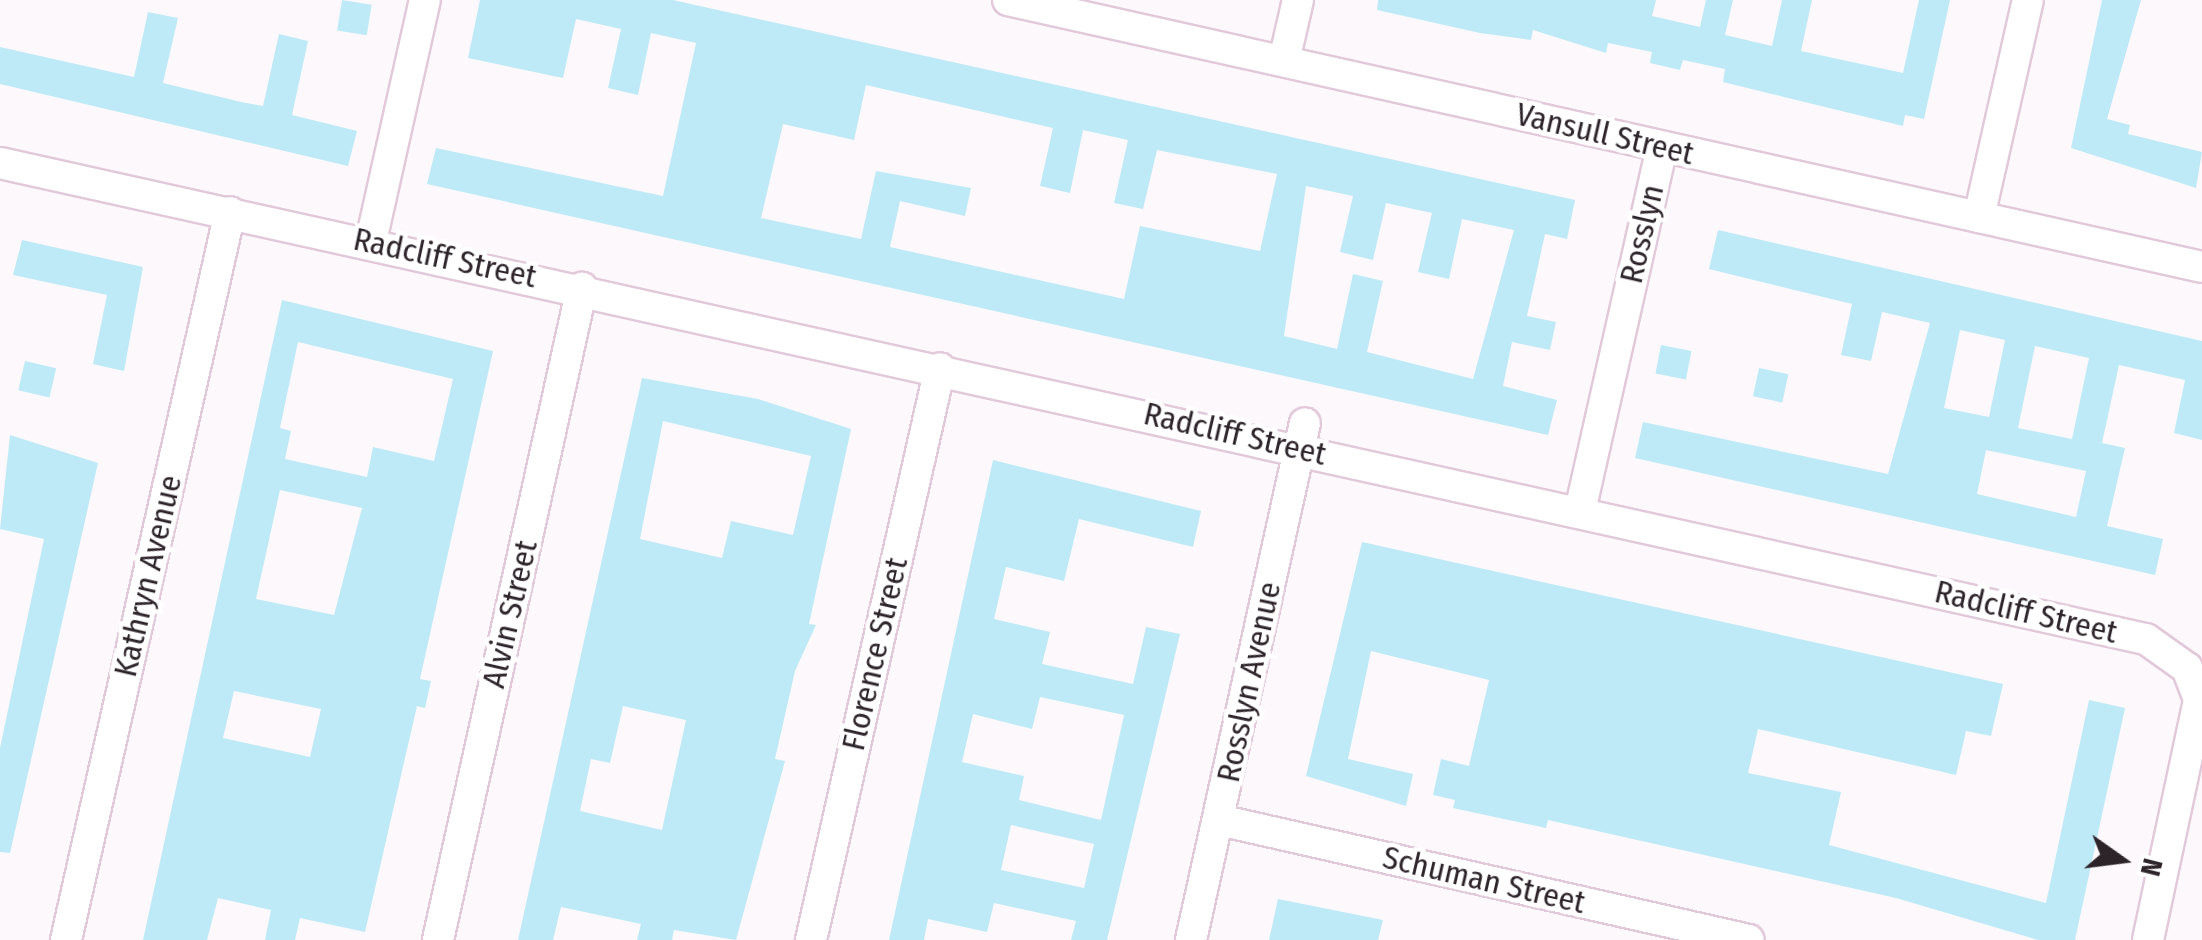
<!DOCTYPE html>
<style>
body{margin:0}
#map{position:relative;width:2202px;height:940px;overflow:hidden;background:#fdf8fc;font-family:"Fira Sans Condensed",sans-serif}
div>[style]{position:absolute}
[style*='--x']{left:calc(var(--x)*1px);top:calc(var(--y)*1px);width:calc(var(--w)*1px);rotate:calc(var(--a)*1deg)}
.building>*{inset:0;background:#bdeaf6;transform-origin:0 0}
.roads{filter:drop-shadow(2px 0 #e2c9da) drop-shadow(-2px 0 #e2c9da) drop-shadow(0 2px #e2c9da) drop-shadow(0 -2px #e2c9da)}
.minor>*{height:30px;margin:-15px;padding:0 15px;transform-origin:15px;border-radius:15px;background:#fff}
span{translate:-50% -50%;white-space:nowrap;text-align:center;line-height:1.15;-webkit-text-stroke:9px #fff;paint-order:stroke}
.street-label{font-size:32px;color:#2d242a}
.north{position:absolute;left:2072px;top:810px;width:100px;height:100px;-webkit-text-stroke:8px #fff;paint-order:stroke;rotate:104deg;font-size:28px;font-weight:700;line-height:40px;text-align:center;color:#2d242a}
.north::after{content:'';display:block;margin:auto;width:35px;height:45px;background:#2d242a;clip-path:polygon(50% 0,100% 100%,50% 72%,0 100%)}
</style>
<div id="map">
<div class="building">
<i style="left:342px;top:0;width:30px;height:31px;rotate:9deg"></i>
<i style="clip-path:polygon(evenodd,480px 0,673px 0,1575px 200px,1567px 239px,1545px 234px,1527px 316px,1556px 322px,1550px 350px,1512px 342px,1503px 386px,1557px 400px,1548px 435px,427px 184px,436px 148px,663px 196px,696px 43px,651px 33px,638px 95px,608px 88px,621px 29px,576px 19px,563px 78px,468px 58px,480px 0,866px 85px,1053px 128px,1040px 186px,1070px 193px,1083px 130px,1128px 140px,1114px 203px,1143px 209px,1157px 150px,1277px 174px,1260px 251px,1140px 226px,1124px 299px,890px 247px,900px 201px,965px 216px,971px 188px,876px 171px,861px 239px,761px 218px,783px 124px,854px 140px,866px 85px,480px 0,1306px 186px,1353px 196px,1340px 252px,1373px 260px,1386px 203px,1432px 213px,1418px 272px,1449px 279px,1462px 219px,1514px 230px,1473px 379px,1367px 352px,1383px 281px,1353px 274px,1337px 349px,1284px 336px,1306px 186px)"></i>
<i style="clip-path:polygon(1378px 0,1656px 0,1652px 16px,1700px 27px,1706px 0,1733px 0,1725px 35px,1772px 46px,1782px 0,1812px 0,1801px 51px,1903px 73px,1919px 0,1950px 0,1924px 119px,1905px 115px,1903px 126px,1723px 82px,1725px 69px,1683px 60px,1680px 70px,1650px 63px,1652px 52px,1608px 43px,1606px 53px,1533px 30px,1531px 40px,1480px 33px,1377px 10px)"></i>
<i style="clip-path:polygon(2102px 0,2141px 0,2107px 119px,2130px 125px,2128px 134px,2202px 152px,2196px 188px,2071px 148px)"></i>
<i style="clip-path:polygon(148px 12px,178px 18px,163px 83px,241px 102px,263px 106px,279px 34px,308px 41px,292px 115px,357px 131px,348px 166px,0 84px,0 47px,134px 77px)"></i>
<i style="clip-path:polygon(evenodd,1718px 230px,2202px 341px,2202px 440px,2174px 433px,2185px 380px,2119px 365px,2102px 443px,2125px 448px,2107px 526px,2163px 539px,2155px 575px,1635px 458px,1643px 422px,1888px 474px,1930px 323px,1882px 312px,1871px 361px,1841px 355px,1852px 304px,1709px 269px,1718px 230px,1960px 330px,2005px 340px,1989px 417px,1944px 408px,1960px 330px,1718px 230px,2035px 346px,2089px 358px,2072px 439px,2018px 428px,2035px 346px,1718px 230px,1986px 450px,2086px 471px,2076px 517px,1977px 494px,1986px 450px)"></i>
<i style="clip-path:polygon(22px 240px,143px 267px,124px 371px,93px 364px,107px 295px,13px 275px)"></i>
<i style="clip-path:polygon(evenodd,282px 300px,493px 351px,420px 679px,431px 681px,425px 708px,417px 706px,365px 932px,300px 918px,295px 940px,265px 940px,271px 910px,218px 898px,207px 940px,143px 940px,282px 300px,298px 342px,453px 379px,434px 461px,373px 447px,367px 477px,285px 459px,291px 431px,280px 428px,298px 342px,282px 300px,280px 490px,362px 508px,334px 615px,256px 599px,280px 490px,282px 300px,234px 691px,321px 709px,310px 757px,223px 738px,234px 691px)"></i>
<i style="left:1661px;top:345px;width:31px;height:29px;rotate:11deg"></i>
<i style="left:25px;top:361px;width:32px;height:30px;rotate:13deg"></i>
<i style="left:1759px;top:368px;width:30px;height:29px;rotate:12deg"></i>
<i style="clip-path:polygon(evenodd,642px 378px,758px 399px,851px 429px,809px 624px,816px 625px,795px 671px,775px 759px,785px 761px,736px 940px,674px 930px,672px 940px,637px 940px,641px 924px,561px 907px,553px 940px,518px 940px,642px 378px,663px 421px,811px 456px,793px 535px,731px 521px,722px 558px,640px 539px,663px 421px,642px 378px,623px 706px,686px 720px,662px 830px,580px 811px,591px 759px,610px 763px,623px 706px)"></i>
<i style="clip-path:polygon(10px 435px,98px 463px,10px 853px,0 852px,0 748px,44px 539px,0 529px)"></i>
<i style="clip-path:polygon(evenodd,993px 460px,1201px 511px,1193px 547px,1079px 519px,1064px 581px,1006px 567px,994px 619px,1050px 632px,1042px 664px,1133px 684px,1146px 627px,1180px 634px,1107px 940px,1071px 940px,1076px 921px,994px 903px,987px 932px,928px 919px,924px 940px,889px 940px,993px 460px,1040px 697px,1124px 715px,1101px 820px,1019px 800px,1024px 776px,962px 762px,973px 714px,1032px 729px,1040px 697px,993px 460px,1011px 825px,1094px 844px,1084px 888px,1001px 870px,1011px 825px)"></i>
<i style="clip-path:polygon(1362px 542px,2003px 684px,1991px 736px,1966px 731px,1956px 775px,1758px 729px,1748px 773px,1841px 792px,1829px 845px,2046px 903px,2089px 700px,2125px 708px,2075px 940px,2038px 940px,1896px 898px,1548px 820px,1546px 828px,1453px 808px,1455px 800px,1433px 795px,1441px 759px,1469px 766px,1489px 680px,1371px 651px,1348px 759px,1413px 774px,1406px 806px,1306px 776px)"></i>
<i style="clip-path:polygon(1278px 899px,1383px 920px,1378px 940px,1269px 940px)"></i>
</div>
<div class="roads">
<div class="minor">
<i style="--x:1008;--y:0;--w:1223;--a:12.6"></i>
<i style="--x:1284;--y:61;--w:63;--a:-77.1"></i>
<i style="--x:0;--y:163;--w:2198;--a:12.51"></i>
<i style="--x:2146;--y:639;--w:50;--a:35.3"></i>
<i style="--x:2187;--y:668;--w:34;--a:69"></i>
<i style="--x:2199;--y:700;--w:245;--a:102"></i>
<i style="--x:1979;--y:217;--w:222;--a:-77.3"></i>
<i style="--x:371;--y:241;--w:247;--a:-77.4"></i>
<i style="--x:1580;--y:511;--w:373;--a:-77.3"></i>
<i style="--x:1219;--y:820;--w:543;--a:12.76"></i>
<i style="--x:66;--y:940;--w:746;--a:-77.3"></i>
<i style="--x:438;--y:940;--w:668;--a:-77.55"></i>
<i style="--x:811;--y:940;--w:586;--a:-77.29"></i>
<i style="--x:1191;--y:940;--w:529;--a:-77.57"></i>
</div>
</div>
<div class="street-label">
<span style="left:1605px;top:134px;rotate:13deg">Vansull Street</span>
<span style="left:1642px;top:234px;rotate:-77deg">Rosslyn</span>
<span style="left:445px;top:258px;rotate:12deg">Radcliff Street</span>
<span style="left:1235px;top:434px;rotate:13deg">Radcliff Street</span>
<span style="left:148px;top:576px;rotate:-77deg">Kathryn Avenue</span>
<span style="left:2026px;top:612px;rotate:13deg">Radcliff Street</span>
<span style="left:510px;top:614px;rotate:-77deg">Alvin Street</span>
<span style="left:875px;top:654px;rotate:-77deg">Florence Street</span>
<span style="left:1249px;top:682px;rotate:-78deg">Rosslyn Avenue</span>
<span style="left:1484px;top:880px;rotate:13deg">Schuman Street</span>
</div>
<div class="north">N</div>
</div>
